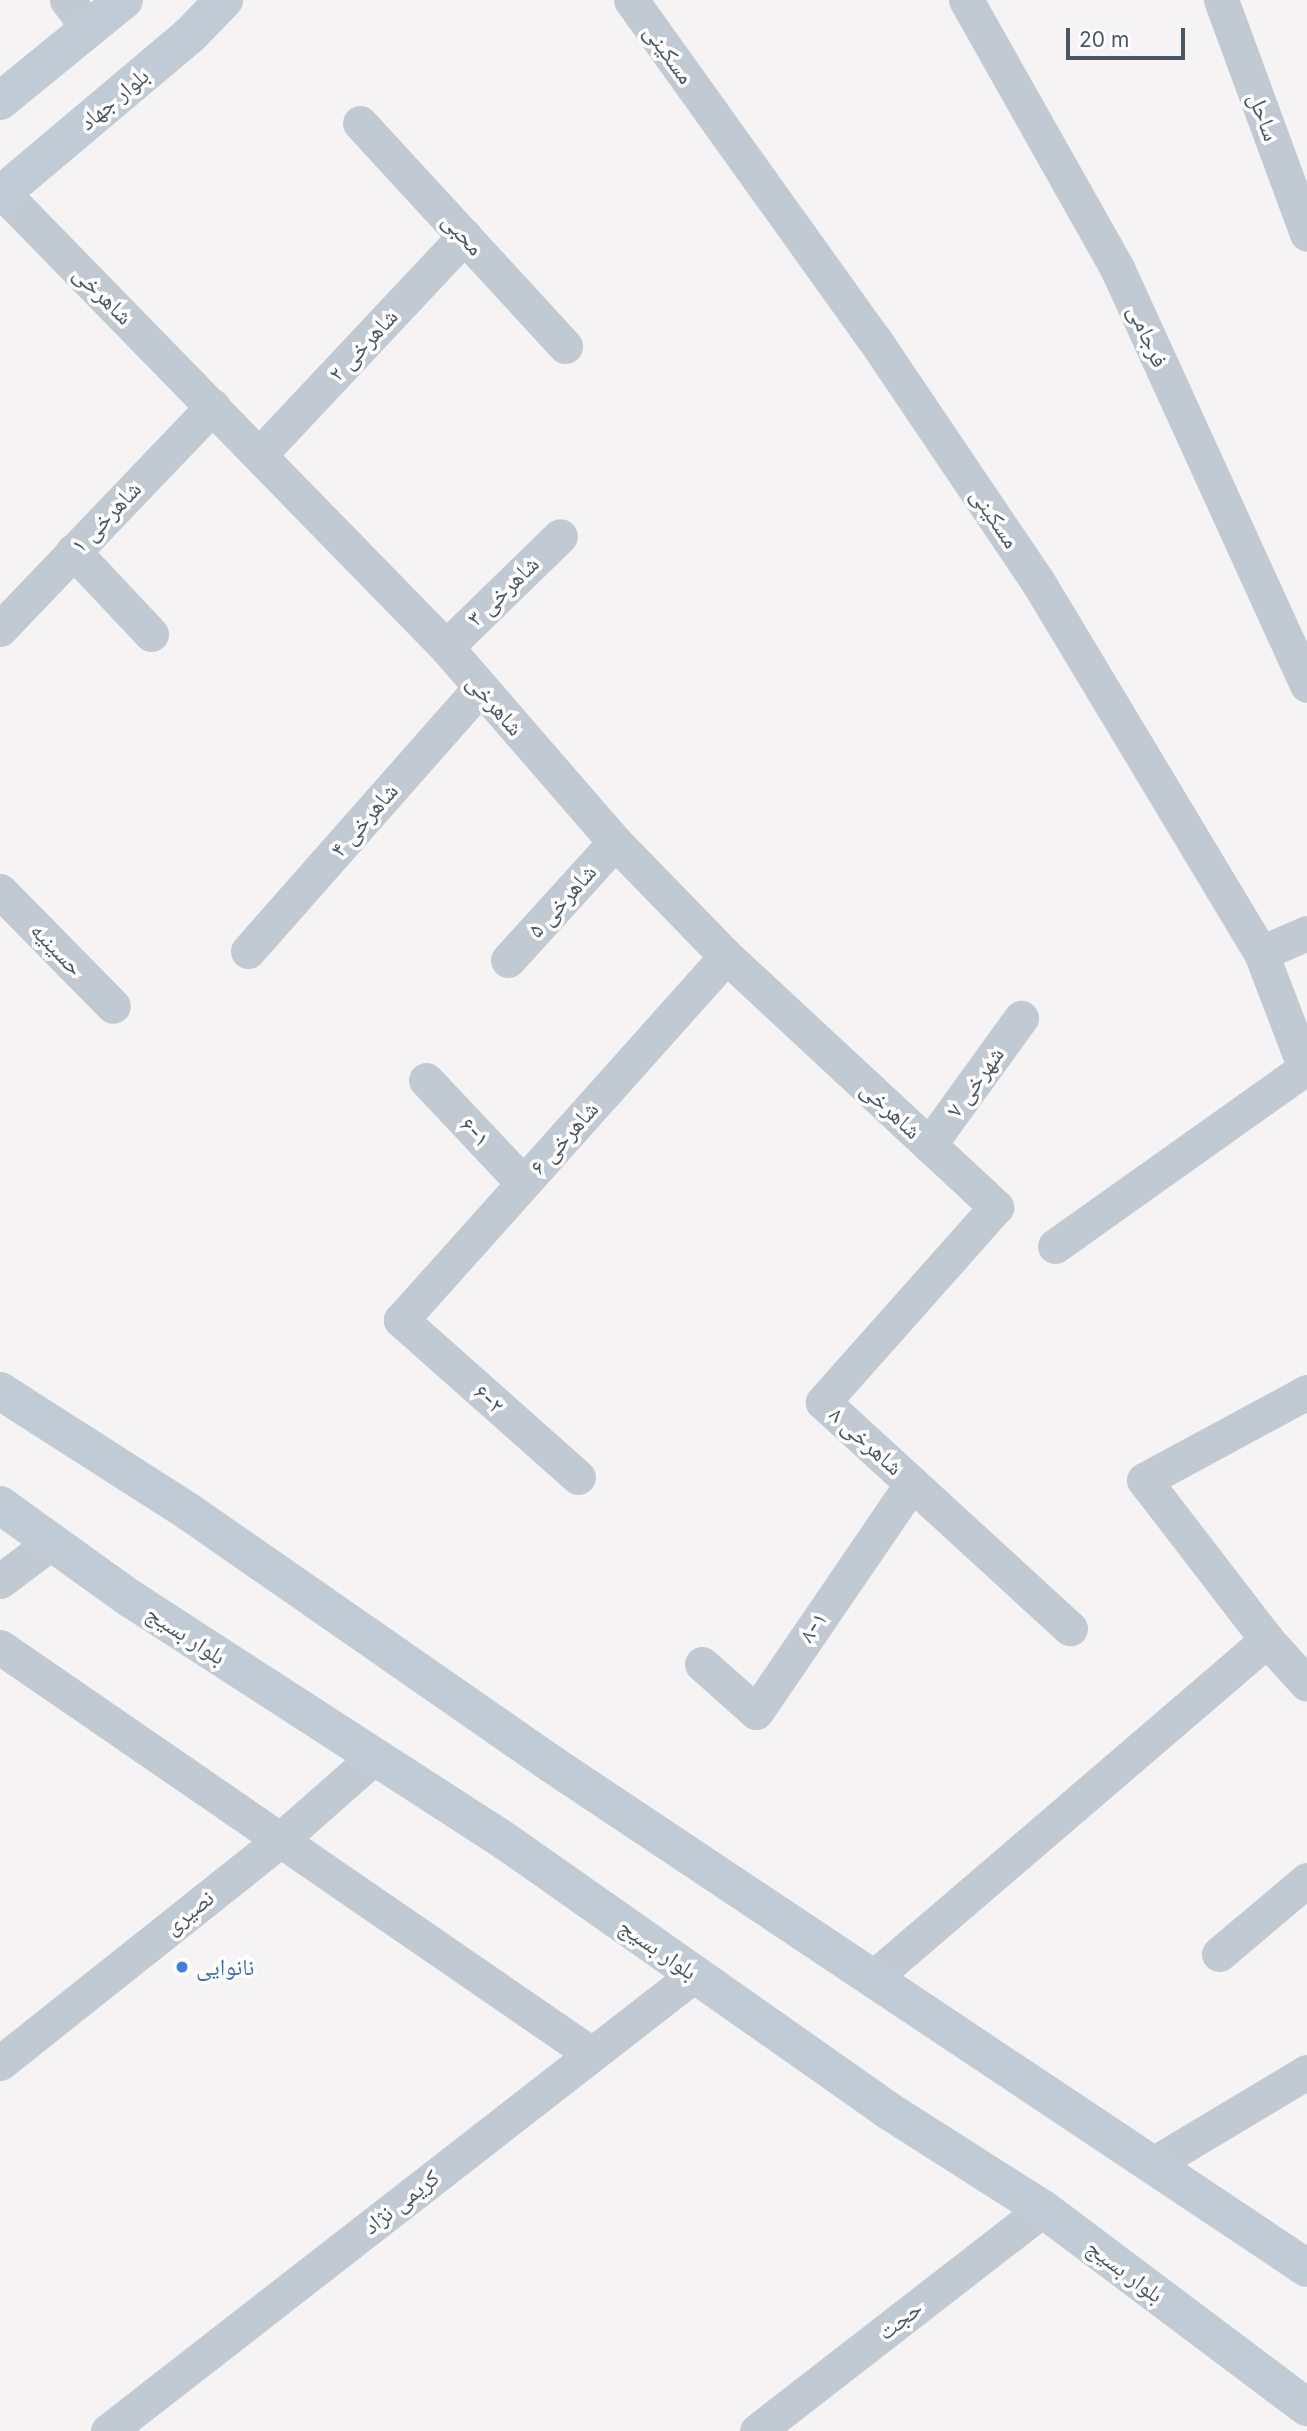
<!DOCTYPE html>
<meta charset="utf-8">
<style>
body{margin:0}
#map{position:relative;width:1307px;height:2431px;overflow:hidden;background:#f5f3f3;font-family:Inter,"Noto Naskh Arabic",sans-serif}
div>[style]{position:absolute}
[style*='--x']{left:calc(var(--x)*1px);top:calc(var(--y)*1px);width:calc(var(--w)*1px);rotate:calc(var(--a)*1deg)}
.street>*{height:35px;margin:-17.5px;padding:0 17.5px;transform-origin:17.5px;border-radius:17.5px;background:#c1cad2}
.secondary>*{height:38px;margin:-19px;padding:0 19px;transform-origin:19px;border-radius:19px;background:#c1cbd6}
.dots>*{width:19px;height:19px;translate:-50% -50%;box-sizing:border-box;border:4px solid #fff;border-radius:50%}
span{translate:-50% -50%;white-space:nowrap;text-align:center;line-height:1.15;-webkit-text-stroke:7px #fff;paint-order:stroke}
.street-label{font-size:23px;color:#4a5661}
.shop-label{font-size:23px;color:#366cbe}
.left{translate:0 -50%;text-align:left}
.scale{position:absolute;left:1066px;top:28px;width:119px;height:32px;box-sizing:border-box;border:4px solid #4a5661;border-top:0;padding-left:9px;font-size:21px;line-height:24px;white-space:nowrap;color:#4a5661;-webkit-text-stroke:5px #fff;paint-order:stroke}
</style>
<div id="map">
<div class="street">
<i style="--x:67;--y:0;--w:35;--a:53"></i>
<i style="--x:631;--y:0;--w:417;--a:54.4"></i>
<i style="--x:874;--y:339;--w:293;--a:56"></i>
<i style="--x:1038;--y:582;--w:433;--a:59"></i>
<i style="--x:1261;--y:953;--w:123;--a:69.1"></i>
<i style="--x:966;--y:0;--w:308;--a:60.6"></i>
<i style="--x:1117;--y:268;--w:458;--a:65.5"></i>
<i style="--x:1221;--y:0;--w:249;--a:69.8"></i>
<i style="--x:360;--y:123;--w:303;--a:47.4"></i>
<i style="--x:3;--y:193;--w:634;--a:45.7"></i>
<i style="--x:446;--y:647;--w:258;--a:49.1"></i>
<i style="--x:615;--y:842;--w:159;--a:45.8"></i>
<i style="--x:726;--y:956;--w:369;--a:42.9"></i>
<i style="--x:996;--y:1207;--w:261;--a:131.6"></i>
<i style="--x:823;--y:1402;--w:335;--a:42.5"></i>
<i style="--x:260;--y:454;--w:299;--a:-46.8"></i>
<i style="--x:73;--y:551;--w:114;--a:46.8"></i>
<i style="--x:0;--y:629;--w:308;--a:-46.3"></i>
<i style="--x:446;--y:647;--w:159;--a:-44.2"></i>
<i style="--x:0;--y:891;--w:161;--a:45.5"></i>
<i style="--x:248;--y:951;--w:351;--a:-48.6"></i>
<i style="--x:1261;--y:953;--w:50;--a:-23.5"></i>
<i style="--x:508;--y:960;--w:159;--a:-47.8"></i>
<i style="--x:426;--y:1080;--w:141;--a:46.7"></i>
<i style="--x:929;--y:1145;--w:157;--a:-54.1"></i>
<i style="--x:1055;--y:1246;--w:309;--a:-35.4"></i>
<i style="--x:1307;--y:1392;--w:185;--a:151.6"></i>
<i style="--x:1144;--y:1480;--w:202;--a:52.4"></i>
<i style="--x:1267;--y:1640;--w:59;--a:47.7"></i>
<i style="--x:578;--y:1477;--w:237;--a:-138.4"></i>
<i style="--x:401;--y:1320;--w:488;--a:-48.2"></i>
<i style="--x:0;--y:1581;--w:65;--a:-36.9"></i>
<i style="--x:0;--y:1647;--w:716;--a:34.53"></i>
<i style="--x:702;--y:1664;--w:72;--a:41.6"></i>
<i style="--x:756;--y:1712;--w:277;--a:-55.7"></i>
<i style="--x:1219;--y:1954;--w:115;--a:-40.1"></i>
<i style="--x:874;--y:1977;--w:518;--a:-40.61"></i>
<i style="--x:0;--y:2063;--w:358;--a:-38.5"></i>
<i style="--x:280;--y:1840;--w:125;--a:-41.4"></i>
<i style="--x:1153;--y:2164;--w:179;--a:-30.9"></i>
<i style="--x:108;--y:2431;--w:743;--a:-37.89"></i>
<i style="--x:757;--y:2431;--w:362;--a:-37.8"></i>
</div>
<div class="secondary">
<i style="--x:0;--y:101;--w:160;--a:-39.2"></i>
<i style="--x:0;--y:195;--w:248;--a:-40.1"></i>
<i style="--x:190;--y:35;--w:49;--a:-45.8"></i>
<i style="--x:0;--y:1391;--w:224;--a:32.6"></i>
<i style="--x:189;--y:1512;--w:443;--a:34.8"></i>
<i style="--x:553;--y:1765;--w:906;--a:33.71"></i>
<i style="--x:0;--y:1505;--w:161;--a:35.7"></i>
<i style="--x:131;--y:1599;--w:445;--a:32.9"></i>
<i style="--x:505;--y:1841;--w:469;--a:35.1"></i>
<i style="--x:889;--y:2111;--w:183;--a:32.5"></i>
<i style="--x:1043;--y:2209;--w:330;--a:36.9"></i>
</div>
<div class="dots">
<i style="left:182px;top:1967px;background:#3f7fe0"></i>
</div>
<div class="street-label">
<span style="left:669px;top:54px;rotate:54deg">مسکینی</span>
<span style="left:114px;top:99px;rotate:-40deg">بلوار جهاد</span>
<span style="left:1264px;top:117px;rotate:70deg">ساحل</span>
<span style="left:463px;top:234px;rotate:48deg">محبی</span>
<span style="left:103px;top:295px;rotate:45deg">شاهرخی</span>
<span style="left:1148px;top:336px;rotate:66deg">فرجامی</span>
<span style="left:363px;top:345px;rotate:-47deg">شاهرخی ۲</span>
<span style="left:106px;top:517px;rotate:-46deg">شاهرخی ۱</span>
<span style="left:995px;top:518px;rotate:56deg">مسکینی</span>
<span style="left:503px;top:591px;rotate:-44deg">شاهرخی ۳</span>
<span style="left:495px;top:705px;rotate:49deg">شاهرخی</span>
<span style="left:364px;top:820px;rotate:-49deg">شاهرخی ۴</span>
<span style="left:562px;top:901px;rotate:-48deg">شاهرخی ۵</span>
<span style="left:57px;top:949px;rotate:46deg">حسینیه</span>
<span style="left:975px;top:1082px;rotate:-54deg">شهرخی ۷</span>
<span style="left:891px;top:1110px;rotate:43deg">شاهرخی</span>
<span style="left:475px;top:1132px;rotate:46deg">۶-۱</span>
<span style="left:564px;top:1138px;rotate:-48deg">شاهرخی ۶</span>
<span style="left:489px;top:1399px;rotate:42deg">۶-۲</span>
<span style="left:866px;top:1441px;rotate:42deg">شاهرخی ۸</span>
<span style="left:813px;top:1627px;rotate:-56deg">۸-۱</span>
<span style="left:186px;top:1635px;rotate:33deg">بلوار بسیج</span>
<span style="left:189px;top:1912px;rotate:-38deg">نصیری</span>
<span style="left:658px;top:1949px;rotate:35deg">بلوار بسیج</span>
<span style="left:401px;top:2202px;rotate:-38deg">کریمی نژاد</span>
<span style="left:1125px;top:2271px;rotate:37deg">بلوار بسیج</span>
<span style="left:900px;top:2320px;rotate:-38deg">حجت</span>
</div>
<div class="shop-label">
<span class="left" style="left:196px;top:1967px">نانوایی</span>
</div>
<div class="scale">20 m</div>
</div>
